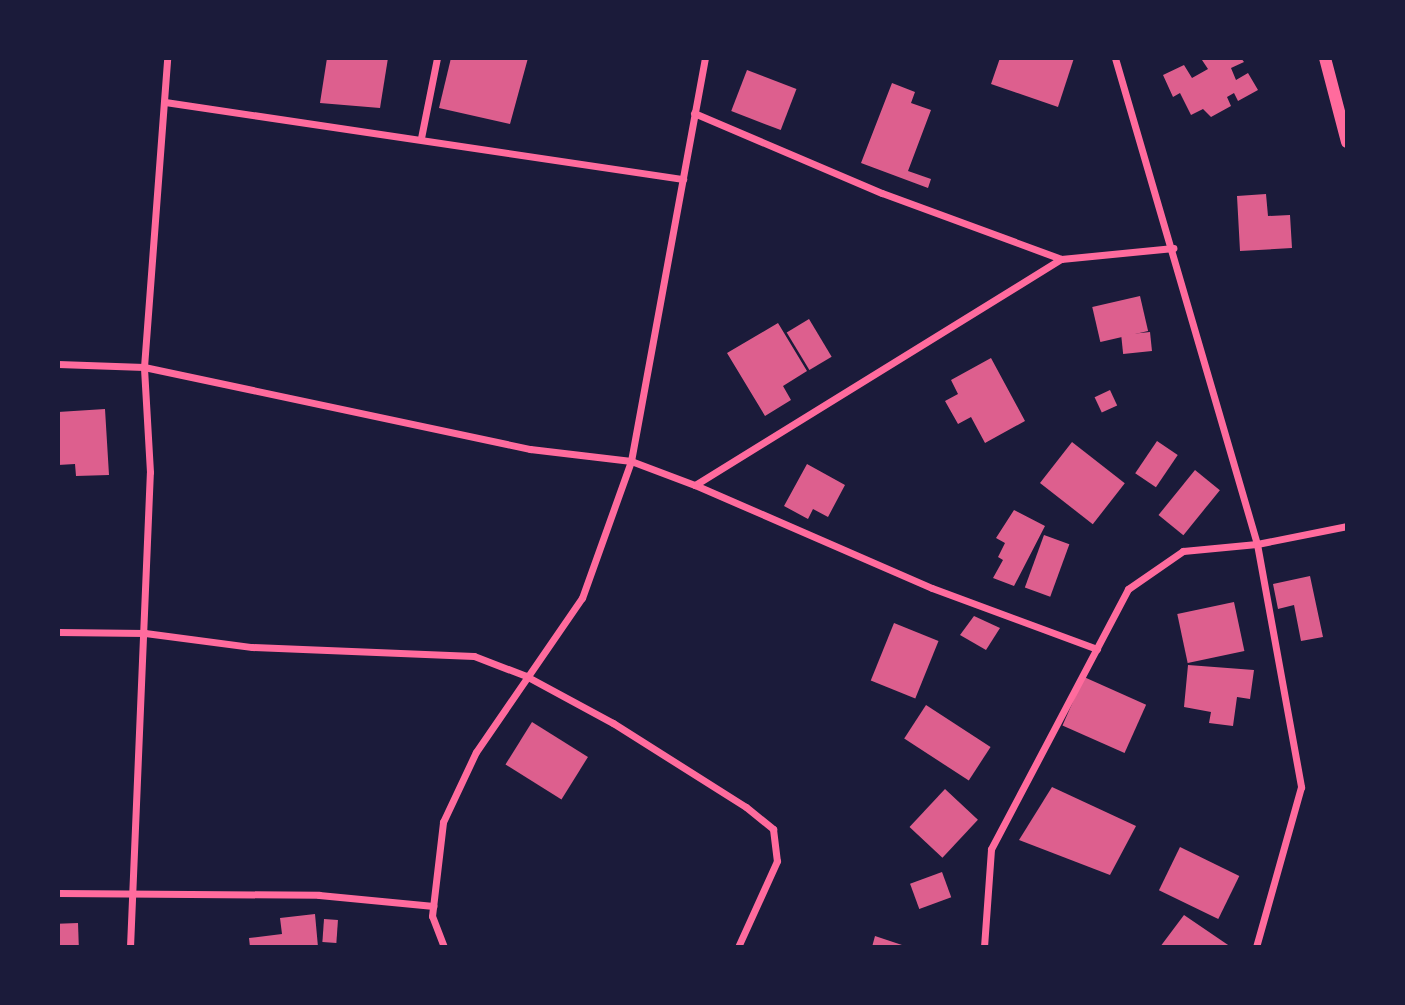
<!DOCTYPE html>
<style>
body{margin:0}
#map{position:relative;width:1405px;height:1005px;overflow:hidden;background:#1b1b3a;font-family:"Titillium Web",sans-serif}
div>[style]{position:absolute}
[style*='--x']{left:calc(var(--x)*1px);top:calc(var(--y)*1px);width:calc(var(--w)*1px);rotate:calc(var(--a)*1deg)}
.building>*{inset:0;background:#dd5f8e;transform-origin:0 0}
.minor>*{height:7px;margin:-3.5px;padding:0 3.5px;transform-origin:3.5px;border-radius:3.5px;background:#ff6b9d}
.tertiary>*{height:12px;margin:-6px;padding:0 6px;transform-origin:6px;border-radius:6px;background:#ff6b9d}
span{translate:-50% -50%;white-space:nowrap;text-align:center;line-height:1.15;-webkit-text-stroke:7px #1b1b3a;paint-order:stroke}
.frame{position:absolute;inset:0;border:60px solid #1b1b3a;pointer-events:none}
</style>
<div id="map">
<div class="building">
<i style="clip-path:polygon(327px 58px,388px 58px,380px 108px,320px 103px)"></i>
<i style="clip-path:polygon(451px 58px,528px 58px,510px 124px,439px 108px)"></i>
<i style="clip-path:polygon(1000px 58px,1074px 58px,1058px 107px,991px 84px)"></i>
<i style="clip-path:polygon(1207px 58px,1241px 58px,1244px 62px,1231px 68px,1236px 80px,1248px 73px,1258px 90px,1238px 101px,1234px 93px,1227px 97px,1231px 106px,1211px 117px,1203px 109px,1191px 115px,1180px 93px,1173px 97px,1163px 75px,1184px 65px,1192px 78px,1208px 69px,1202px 60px)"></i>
<i style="left:747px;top:70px;width:53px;height:44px;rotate:21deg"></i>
<i style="clip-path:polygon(892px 83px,915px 92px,911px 103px,931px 110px,908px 171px,931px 179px,928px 188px,861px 163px)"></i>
<i style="clip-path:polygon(1266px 194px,1268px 216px,1290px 215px,1292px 248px,1240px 251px,1237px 196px)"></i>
<i style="left:1140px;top:296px;width:36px;height:49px;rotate:77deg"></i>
<i style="left:809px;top:319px;width:44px;height:26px;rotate:59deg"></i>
<i style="clip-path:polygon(778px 323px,807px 371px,783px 386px,791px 400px,765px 416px,727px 353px)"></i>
<i style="left:1150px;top:332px;width:19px;height:29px;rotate:84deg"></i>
<i style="clip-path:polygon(991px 358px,1025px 421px,985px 443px,971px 417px,958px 424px,945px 401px,958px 394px,951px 380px)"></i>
<i style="left:1110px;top:390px;width:17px;height:17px;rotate:65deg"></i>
<i style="clip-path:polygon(105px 409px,109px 475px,76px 476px,75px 464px,58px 465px,58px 412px)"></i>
<i style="left:1157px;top:441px;width:25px;height:39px;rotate:34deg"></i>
<i style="left:1072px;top:442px;width:67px;height:52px;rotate:38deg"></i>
<i style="clip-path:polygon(807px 464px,845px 485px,828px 517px,813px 509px,808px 519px,784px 506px)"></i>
<i style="left:1195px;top:470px;width:32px;height:58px;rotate:39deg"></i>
<i style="clip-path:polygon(1014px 510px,1045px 526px,1014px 586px,993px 578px,1003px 560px,998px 557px,1005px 543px,996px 538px)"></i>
<i style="left:1044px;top:535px;width:27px;height:56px;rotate:20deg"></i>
<i style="clip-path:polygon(1310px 576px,1323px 637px,1301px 641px,1294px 605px,1278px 609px,1273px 584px)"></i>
<i style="left:1234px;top:602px;width:50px;height:58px;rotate:78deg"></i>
<i style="clip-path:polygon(974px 616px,1000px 628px,986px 650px,960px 635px)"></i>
<i style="left:894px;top:623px;width:48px;height:62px;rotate:22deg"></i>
<i style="clip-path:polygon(1188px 665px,1254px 670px,1250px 699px,1237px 697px,1233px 726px,1209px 723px,1211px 712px,1184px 707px)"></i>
<i style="left:1084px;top:677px;width:68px;height:53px;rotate:24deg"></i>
<i style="left:926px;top:705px;width:77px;height:40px;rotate:33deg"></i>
<i style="left:532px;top:722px;width:66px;height:50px;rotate:32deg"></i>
<i style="clip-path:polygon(1052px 787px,1136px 826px,1110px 875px,1019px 840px)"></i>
<i style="left:945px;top:789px;width:45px;height:52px;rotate:43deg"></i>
<i style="left:1180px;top:847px;width:66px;height:48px;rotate:26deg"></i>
<i style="left:942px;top:872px;width:27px;height:34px;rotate:70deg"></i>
<i style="clip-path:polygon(315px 914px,318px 947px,250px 947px,249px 938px,282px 934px,280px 918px)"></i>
<i style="clip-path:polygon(1184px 915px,1231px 947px,1160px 947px)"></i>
<i style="left:324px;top:919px;width:14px;height:23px;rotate:4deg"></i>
<i style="left:78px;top:923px;width:24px;height:20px;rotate:88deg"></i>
<i style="clip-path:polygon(875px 936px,908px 947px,872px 947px)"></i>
</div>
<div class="minor">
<i style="--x:1115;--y:58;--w:506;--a:73.71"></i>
<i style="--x:1257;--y:544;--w:92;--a:-11.3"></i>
<i style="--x:165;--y:102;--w:524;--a:8.46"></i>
<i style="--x:694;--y:113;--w:204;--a:23.1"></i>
<i style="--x:882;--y:193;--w:191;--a:20.2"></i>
<i style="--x:421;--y:138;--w:82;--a:-78.7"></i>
<i style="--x:58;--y:364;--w:86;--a:2"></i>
<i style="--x:144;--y:367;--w:395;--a:12"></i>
<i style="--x:530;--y:449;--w:102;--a:6.8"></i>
<i style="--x:631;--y:461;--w:68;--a:20.6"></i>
<i style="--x:695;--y:485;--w:430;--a:-31.7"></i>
<i style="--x:1061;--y:259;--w:113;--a:-5.6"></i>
<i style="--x:695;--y:485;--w:258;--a:23.5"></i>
<i style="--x:932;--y:588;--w:176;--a:20.3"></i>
<i style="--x:58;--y:632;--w:87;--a:0.7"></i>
<i style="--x:145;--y:633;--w:108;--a:7.5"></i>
<i style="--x:252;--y:647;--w:222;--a:2.3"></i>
<i style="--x:474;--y:656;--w:56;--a:21"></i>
<i style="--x:526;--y:676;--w:99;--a:28.4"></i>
<i style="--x:613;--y:723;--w:157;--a:32.3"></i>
<i style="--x:746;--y:807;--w:35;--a:39"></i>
<i style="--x:773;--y:829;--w:32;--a:83"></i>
<i style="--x:777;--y:861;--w:94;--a:114.4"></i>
<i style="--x:58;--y:893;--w:261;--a:0.4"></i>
<i style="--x:319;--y:895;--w:115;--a:5.5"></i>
<i style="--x:130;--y:947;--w:475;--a:-87.6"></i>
<i style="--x:150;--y:472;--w:105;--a:-93.3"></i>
<i style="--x:144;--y:367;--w:310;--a:-85.7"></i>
<i style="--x:444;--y:947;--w:33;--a:-111"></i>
<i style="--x:432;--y:916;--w:95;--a:-83.3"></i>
<i style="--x:443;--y:822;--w:77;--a:-64.8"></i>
<i style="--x:476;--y:752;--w:187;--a:-55.5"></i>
<i style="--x:582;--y:598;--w:145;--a:-70.3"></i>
<i style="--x:631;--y:461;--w:410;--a:-79.6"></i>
<i style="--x:984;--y:947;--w:98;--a:-85.9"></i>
<i style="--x:991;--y:849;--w:294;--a:-62.2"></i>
<i style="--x:1128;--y:589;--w:67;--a:-34.6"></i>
<i style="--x:1183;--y:551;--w:74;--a:-5.4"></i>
<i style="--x:1257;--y:544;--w:247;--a:79.7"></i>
<i style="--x:1301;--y:787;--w:166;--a:105.7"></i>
</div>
<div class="tertiary">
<i style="--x:1325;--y:58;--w:87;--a:75.3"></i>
</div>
<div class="frame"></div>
</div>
